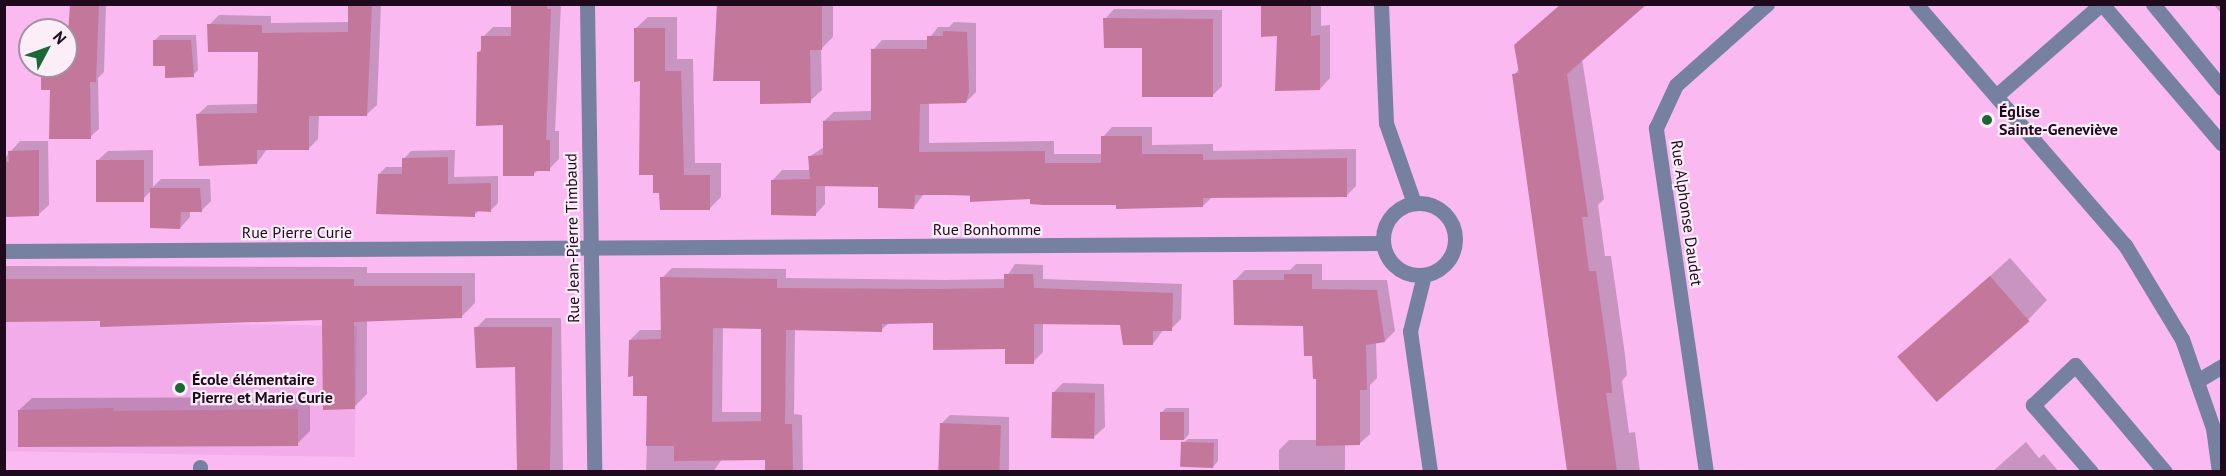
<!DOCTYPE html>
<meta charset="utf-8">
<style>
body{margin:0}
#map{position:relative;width:2226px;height:476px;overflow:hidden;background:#fab9f1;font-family:"PT Sans",sans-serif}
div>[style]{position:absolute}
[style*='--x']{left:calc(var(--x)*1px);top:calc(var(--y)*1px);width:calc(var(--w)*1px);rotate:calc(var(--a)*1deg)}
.built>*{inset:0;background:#f2ace9;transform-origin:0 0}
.shadow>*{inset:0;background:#0003}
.building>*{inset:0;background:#c3779b;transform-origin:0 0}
.service>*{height:15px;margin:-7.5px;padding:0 7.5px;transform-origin:7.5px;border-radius:7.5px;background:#7680a1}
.minor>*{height:15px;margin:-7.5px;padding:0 7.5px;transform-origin:7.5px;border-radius:7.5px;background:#7680a1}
.minor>.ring{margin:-7.5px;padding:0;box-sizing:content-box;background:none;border:15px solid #7680a1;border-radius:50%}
.dots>*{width:16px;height:16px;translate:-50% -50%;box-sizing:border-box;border:3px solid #fbeef9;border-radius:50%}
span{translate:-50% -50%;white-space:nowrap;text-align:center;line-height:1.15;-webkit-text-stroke:4.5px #fbeef9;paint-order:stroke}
.poi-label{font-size:16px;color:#1f091d;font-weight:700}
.left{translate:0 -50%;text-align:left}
.street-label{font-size:16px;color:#1f091d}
.frame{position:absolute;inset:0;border:6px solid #1f091d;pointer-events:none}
.north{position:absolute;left:18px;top:18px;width:60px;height:60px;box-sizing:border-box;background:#fbeef9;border:2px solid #a392a1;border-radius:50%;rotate:49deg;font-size:16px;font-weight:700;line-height:24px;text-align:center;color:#1f091d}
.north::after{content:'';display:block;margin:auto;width:21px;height:27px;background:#1b6736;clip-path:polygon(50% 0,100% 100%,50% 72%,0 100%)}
</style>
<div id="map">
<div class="built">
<i style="left:5px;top:320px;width:352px;height:131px;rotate:1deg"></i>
</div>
<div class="shadow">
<i style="clip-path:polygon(71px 4px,106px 4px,104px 72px,98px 78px,99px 129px,90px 137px,51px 88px,42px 66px,66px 66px,66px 30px,48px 30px,72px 28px)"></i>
<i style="clip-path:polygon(350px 4px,381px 4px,377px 105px,366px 115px,319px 114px,318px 139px,308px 149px,267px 149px,257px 163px,197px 115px,208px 105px,259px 104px,259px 50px,209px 25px,219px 15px,271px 16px,271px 23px,350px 22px)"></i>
<i style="clip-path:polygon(512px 4px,561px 4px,555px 131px,559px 131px,559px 159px,549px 169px,538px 170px,533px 175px,505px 123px,478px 52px,483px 48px,483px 37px,493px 27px,512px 27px)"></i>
<i style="clip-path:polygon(718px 4px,833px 4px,833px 37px,821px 49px,822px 90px,810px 101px,762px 80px)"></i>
<i style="clip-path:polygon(1262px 4px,1321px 4px,1321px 26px,1330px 25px,1330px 78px,1320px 89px)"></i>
<i style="clip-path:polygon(2213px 4px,2222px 4px,2222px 14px)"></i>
<i style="clip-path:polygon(1114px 9px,1222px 10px,1222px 86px,1213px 95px,1143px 46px,1105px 19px)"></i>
<i style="clip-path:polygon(648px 17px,677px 17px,677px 59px,693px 59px,695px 163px,721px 163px,721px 197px,709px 209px,660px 191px,635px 29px)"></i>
<i style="clip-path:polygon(954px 22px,976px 23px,976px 92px,966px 102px,929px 103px,929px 143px,1054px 141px,1054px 154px,1103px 154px,1103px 137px,1112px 127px,1152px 127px,1152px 145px,1213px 144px,1213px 151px,1356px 149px,1356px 186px,1346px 196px,1212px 197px,1203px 206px,924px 194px,914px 207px,880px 185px,825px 185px,825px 204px,816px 214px,773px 180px,782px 170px,810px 170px,809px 157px,824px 147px,824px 121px,834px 112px,872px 111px,873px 50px,882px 40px,928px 40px,938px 27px,949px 27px)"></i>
<i style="clip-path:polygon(160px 35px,196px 35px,198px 70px,193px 75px,166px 64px,155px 40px)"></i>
<i style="clip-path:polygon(1582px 59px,1604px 199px,1598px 205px,1605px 256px,1611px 256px,1625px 355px,1627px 375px,1622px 381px,1629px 433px,1635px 432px,1640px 472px,1568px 472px,1514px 75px,1519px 69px)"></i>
<i style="clip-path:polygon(20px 141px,48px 141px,49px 205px,38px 215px,4px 215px,4px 159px)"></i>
<i style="clip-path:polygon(153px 150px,153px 187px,161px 179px,210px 179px,211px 201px,201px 211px,190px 211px,190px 217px,180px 228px,151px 191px,142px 200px,97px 161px,108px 151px)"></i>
<i style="clip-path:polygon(455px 150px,454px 177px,498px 176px,498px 203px,491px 210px,480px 210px,474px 215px,379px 174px,386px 167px,404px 167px,404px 159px,411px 151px)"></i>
<i style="clip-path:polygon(2010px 258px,2047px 300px,2028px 320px,1900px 357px)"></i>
<i style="clip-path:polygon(evenodd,1015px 264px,1043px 265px,1043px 279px,1182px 284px,1181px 319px,1171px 329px,1163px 330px,1153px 344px,1122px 324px,1043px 323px,1043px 352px,1033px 362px,1006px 348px,935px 322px,889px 323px,881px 330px,795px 329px,794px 414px,802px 415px,803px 472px,767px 472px,766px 458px,722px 459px,713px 472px,646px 472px,649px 395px,634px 375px,630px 340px,640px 330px,663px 330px,662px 278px,672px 268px,786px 269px,786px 278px,944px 280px,1005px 279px,1015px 264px,723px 327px,763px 328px,762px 412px,722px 412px,723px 327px)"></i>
<i style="clip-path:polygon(1296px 264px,1322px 264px,1322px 280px,1387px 280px,1395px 331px,1385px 341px,1376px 342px,1377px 378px,1370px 385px,1370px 434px,1359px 444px,1345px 444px,1345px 472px,1279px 472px,1279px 450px,1289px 440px,1317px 440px,1318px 378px,1314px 354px,1305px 324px,1234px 281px,1245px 270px,1290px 270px)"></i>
<i style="clip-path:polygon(4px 266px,367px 267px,367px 273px,475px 273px,475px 303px,462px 316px,367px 320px,367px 394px,354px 407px,324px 318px,4px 320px)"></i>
<i style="clip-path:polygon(486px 318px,561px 318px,563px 472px,518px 472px,516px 366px,476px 328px)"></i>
<i style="clip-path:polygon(1063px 383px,1104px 384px,1105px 427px,1095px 436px,1053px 393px)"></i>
<i style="clip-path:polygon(310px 397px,310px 431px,297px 444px,19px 410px,32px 398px)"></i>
<i style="clip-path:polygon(1166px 408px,1189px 408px,1189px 434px,1185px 439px,1161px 440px,1161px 413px)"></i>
<i style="clip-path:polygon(950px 415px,1009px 417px,1009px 472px,941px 472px,941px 424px)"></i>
<i style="clip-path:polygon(1188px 439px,1218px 439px,1218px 461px,1213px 467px,1182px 444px)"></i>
<i style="clip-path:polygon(2026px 442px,2039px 458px,2044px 454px,2059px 472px,1992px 472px)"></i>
</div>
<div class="building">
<i style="clip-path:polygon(70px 4px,99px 4px,96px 82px,90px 82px,91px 139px,49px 139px,50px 90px,41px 90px,41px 66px,66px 66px)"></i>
<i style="clip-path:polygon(348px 4px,372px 4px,367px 116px,309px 116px,309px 150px,257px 150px,257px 164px,199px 166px,196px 114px,257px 113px,258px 52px,208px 52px,207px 24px,262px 25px,262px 33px,348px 32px)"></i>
<i style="clip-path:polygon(511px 4px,547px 4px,547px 9px,551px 9px,546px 140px,550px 140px,550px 171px,534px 171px,534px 176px,503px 176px,503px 125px,476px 126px,477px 52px,481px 52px,481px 36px,511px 36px)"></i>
<i style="clip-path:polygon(717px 4px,822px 4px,822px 50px,810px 50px,811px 103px,760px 104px,760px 81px,713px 81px)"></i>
<i style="clip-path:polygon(1261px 4px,1311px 4px,1311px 36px,1320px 35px,1320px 90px,1275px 91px,1277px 36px,1261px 37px)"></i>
<i style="clip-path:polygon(1561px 4px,1647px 4px,1567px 74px,1588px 217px,1582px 217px,1589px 271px,1596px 271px,1610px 371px,1612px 393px,1606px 393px,1617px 471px,1567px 471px,1512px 74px,1519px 73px,1514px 45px)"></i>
<i style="clip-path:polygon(1103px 18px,1213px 19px,1213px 97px,1142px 97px,1142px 48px,1104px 48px)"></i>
<i style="clip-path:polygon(634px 28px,665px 28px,665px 71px,681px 71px,684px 175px,710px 175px,710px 210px,660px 210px,659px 193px,653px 193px,653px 175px,639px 175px,640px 81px,634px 82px)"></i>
<i style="clip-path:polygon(943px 31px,967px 32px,969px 91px,966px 103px,920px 104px,919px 152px,1045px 151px,1045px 163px,1101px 163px,1101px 136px,1142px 136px,1142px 154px,1203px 154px,1203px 160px,1347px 158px,1347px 197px,1203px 198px,1203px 207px,1116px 209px,1116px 205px,1043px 205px,1030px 204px,1030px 199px,970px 202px,970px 195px,915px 195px,914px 209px,878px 208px,878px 187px,816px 186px,816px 216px,771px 215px,771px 180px,810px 179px,808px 156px,823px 155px,823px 121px,871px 120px,871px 49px,927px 49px,927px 36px,943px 36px)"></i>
<i style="clip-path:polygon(153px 40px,191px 40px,194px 77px,165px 78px,165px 66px,153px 66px)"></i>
<i style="clip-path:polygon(39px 150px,39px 216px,6px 217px,4px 162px,9px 162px,8px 151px)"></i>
<i style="clip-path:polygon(448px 157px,448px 184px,491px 183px,491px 212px,475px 211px,475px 217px,376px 214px,378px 174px,402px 174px,402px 158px)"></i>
<i style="left:96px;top:160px;width:48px;height:42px"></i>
<i style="clip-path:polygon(150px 188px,200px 188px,202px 212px,181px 212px,180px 229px,150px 228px)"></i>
<i style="clip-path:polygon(evenodd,1004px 274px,1033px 274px,1034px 288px,1173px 293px,1172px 331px,1153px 331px,1153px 345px,1123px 345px,1120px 325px,1034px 324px,1034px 364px,1005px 364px,1005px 349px,933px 350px,933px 323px,882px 324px,882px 332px,786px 330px,785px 424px,792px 424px,793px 471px,765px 471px,765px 460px,674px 461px,674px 446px,646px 446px,647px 396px,633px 396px,633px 376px,628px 377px,629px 340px,661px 339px,660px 277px,777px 279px,777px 288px,933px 289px,1004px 288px,1004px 274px,713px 328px,761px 329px,761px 421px,712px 422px,713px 328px)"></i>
<i style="clip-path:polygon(1284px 274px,1312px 274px,1312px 289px,1377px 290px,1385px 342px,1366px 345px,1367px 390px,1360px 390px,1360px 445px,1316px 446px,1316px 379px,1313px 379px,1312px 356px,1304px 356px,1303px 326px,1234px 325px,1233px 280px,1284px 280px)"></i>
<i style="left:1990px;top:276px;width:60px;height:123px;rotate:49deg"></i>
<i style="clip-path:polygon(4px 279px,354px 279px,354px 286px,462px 286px,462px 318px,354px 322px,355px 409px,323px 410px,322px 320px,100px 327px,100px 321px,4px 322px)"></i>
<i style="clip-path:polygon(474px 327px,552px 327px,550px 471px,517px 471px,515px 367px,476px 368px)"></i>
<i style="left:1052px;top:392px;width:43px;height:46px;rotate:1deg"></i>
<i style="clip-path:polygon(114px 408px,114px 411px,298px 409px,298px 446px,18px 447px,18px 410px)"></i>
<i style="left:1184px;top:412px;width:28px;height:24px;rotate:90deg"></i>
<i style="left:940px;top:423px;width:61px;height:48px;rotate:2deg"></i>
<i style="left:1214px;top:443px;width:25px;height:33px;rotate:92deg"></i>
</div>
<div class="service">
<i style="--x:2102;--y:4;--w:184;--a:49.4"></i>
<i style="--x:1996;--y:96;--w:140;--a:-41.2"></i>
<i style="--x:2197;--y:381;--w:29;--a:-31"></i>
<i style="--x:200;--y:467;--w:5;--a:90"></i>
<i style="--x:2091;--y:472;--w:89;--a:-130.9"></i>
<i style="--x:2033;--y:405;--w:58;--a:-43.6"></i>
<i style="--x:2075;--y:365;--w:140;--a:49.9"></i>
</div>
<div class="minor">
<i style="--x:587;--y:4;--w:468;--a:89.1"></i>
<i style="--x:1381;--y:4;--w:119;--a:87.6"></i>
<i style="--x:1386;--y:123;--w:85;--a:70.7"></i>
<i style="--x:1916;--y:4;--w:319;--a:49.1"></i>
<i style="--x:2125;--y:245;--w:110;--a:58.8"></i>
<i style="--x:2182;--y:339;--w:94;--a:70.8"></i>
<i style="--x:2213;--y:428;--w:44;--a:82.2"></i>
<i style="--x:2153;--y:4;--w:109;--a:50.6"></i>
<i class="ring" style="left:1383px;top:203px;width:57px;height:57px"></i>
<i style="--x:4;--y:251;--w:1379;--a:-0.33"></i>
<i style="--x:1424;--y:275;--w:58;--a:104"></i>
<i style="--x:1410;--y:331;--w:142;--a:81.9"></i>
<i style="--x:1706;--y:472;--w:348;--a:-98.3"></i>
<i style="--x:1656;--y:128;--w:47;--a:-65.1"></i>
<i style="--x:1676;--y:85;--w:122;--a:-41.7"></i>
</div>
<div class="dots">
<i style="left:1987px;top:120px;background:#1b6736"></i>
<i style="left:180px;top:388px;background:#1b6736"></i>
</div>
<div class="poi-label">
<span class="left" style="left:1999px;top:120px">Église<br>Sainte-Geneviève</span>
<span class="left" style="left:192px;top:388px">École élémentaire<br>Pierre et Marie Curie</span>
</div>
<div class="street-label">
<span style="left:1687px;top:213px;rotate:82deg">Rue Alphonse Daudet</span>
<span style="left:987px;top:229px">Rue Bonhomme</span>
<span style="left:297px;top:232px">Rue Pierre Curie</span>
<span style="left:572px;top:238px;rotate:-91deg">Rue Jean-Pierre Timbaud</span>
</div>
<div class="frame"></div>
<div class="north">N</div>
</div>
